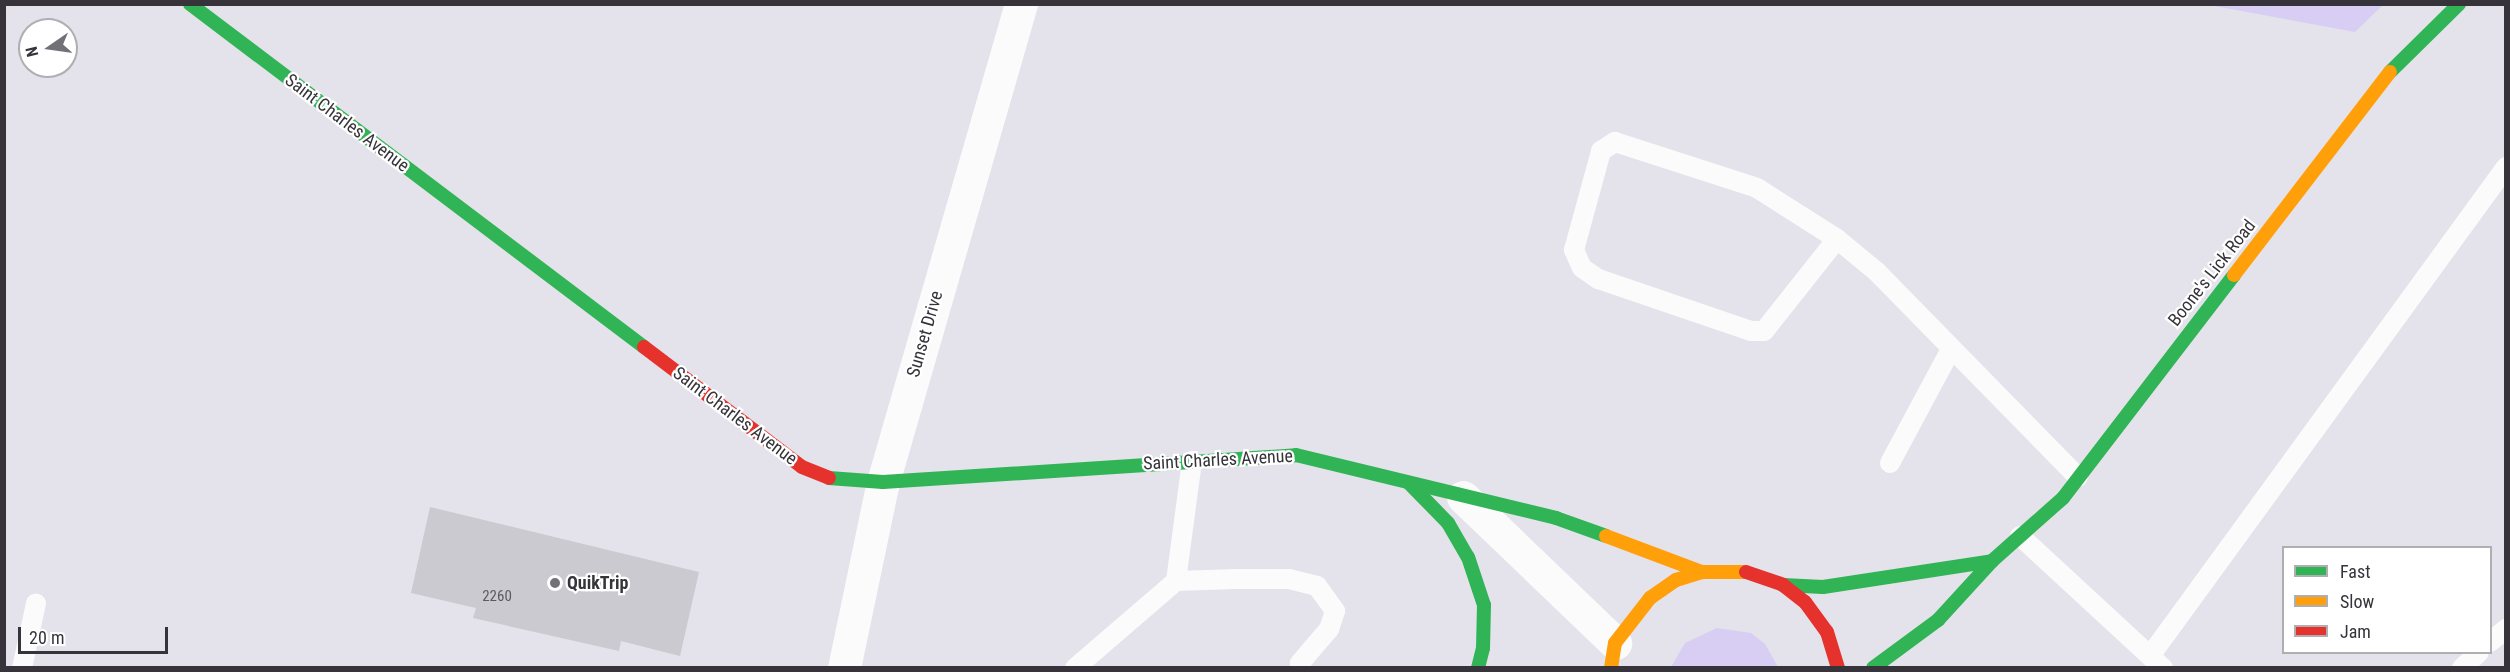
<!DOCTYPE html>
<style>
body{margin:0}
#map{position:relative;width:2510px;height:672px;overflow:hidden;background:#e4e2ea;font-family:"Roboto Condensed",sans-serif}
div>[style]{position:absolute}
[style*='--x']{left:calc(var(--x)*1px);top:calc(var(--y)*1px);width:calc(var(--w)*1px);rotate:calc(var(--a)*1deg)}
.green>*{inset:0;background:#d8cef4}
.building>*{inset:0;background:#cbcad0}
.lane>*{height:20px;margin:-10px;padding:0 10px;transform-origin:10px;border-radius:10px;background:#fbfbfc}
.street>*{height:33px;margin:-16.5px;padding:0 16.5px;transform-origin:16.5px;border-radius:16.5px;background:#fbfbfc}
.fast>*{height:14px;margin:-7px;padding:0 7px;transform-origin:7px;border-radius:7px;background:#30b455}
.slow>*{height:14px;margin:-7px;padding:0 7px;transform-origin:7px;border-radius:7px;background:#ff9f0a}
.jam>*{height:14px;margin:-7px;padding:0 7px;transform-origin:7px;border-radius:7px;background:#e5322d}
.dots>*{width:16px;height:16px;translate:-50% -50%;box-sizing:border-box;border:3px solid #fff;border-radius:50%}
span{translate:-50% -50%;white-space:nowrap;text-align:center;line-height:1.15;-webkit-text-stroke:4.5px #fff;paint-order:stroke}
.number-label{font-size:15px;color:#5b5a60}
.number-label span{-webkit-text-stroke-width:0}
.street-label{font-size:18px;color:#36343a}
.poi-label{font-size:18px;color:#36343a;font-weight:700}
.left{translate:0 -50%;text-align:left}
.frame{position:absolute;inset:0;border:6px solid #36343a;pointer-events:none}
.legend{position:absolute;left:2282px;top:546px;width:210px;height:108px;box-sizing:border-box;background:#fff;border:2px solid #afaeb0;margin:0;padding:8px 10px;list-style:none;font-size:18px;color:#36343a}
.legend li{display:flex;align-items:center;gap:12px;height:30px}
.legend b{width:30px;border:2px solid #afaeb0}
.north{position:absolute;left:18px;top:18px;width:60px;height:60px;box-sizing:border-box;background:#fff;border:2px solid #afaeb0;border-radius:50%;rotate:257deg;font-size:16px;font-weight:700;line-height:24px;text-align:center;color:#36343a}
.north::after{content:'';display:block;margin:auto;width:21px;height:27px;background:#737178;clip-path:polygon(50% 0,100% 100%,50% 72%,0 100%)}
.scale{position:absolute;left:18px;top:627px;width:150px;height:27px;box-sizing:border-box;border:3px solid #36343a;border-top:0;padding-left:8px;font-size:18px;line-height:21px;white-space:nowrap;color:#36343a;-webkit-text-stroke:4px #fff;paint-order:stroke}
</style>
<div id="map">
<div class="green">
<i style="clip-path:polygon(2209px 5px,2383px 5px,2355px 32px)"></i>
<i style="clip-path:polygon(1717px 628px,1751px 633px,1765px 644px,1778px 667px,1671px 667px,1685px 643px)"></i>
</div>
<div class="building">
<i style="clip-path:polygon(430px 507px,699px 572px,680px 656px,621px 641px,619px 651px,473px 618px,476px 608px,411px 593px)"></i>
</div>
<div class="lane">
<i style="--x:1615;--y:142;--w:149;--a:17.9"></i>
<i style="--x:1757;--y:188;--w:95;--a:32.5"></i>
<i style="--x:1837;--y:239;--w:117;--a:128.4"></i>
<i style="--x:1764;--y:331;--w:13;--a:180"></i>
<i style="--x:1751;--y:331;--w:162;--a:-161.2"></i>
<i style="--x:1598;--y:279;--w:19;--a:-145"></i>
<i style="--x:1582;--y:268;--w:20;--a:-114"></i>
<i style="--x:1574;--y:250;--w:103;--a:-74.7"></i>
<i style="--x:1601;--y:151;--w:17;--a:-33"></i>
<i style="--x:1837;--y:239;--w:52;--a:39.5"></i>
<i style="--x:1877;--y:272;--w:287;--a:45.6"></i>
<i style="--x:1890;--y:463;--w:129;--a:-61.8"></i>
<i style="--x:2020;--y:536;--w:195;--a:42.7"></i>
<i style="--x:1176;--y:581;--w:121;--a:-82.4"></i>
<i style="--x:2490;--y:642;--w:21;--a:-39"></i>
<i style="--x:2150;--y:656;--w:605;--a:-53.94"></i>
<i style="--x:22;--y:668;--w:66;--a:-77.8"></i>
<i style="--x:1075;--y:668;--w:133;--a:-40.7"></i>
<i style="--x:1176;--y:581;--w:61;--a:-1.9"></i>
<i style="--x:1237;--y:579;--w:52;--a:0"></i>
<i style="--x:1289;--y:579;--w:29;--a:14"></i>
<i style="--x:1317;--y:586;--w:31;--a:54"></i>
<i style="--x:1335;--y:611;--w:19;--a:108"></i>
<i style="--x:1329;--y:629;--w:45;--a:130.5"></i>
<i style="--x:2462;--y:668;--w:23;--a:-43"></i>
</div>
<div class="street">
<i style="--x:1463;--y:497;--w:211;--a:43.8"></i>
<i style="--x:844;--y:668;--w:190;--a:-78.2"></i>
<i style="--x:883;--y:482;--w:498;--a:-73.9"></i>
</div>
<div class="fast">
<i style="--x:190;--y:4;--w:569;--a:37.07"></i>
<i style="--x:2390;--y:72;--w:97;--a:-44.6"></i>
<i style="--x:829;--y:478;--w:54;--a:4.2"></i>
<i style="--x:883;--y:482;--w:414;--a:-3.7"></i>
<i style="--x:1296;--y:455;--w:268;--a:13.6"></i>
<i style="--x:1556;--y:518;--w:53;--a:19.8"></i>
<i style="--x:1409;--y:483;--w:56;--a:45.7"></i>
<i style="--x:1448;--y:523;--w:39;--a:60"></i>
<i style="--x:1468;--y:557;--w:51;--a:71.6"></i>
<i style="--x:1484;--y:605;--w:43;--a:91.3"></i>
<i style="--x:1483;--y:648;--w:21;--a:104"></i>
<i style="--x:1783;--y:585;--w:40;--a:2.9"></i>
<i style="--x:1823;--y:587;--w:171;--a:-8.7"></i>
<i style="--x:1873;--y:668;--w:81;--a:-36.4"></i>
<i style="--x:1938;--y:620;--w:80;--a:-47.5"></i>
<i style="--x:1992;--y:561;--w:95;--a:-41.6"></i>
<i style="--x:2063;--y:498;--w:281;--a:-52.5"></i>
</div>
<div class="slow">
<i style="--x:2234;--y:275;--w:256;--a:-52.5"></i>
<i style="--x:1606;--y:536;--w:103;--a:20.6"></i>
<i style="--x:1611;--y:668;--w:25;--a:-81"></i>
<i style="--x:1615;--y:643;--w:57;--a:-52.1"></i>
<i style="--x:1650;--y:598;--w:32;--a:-35"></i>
<i style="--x:1676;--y:580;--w:27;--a:-17"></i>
<i style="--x:1702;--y:572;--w:44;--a:0"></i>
</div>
<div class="jam">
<i style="--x:644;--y:347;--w:198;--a:37.2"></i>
<i style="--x:802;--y:467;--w:29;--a:22"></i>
<i style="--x:1746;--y:572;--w:39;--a:19"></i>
<i style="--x:1783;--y:585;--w:28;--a:38"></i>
<i style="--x:1805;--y:602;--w:37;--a:54"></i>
<i style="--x:1827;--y:632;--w:38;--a:73"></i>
</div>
<div class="dots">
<i style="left:555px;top:583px;background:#737178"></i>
</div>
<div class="number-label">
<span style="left:497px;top:597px">2260</span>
</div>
<div class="street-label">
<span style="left:347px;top:123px;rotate:37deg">Saint Charles Avenue</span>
<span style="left:2212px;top:273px;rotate:-52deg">Boone's Lick Road</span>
<span style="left:925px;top:334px;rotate:-74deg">Sunset Drive</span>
<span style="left:735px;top:416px;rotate:37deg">Saint Charles Avenue</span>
<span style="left:1218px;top:460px;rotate:-3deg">Saint Charles Avenue</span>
</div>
<div class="poi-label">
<span class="left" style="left:567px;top:583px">QuikTrip</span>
</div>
<div class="frame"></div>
<ul class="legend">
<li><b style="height:8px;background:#30b455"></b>Fast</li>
<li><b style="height:8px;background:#ff9f0a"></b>Slow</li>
<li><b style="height:8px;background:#e5322d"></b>Jam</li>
</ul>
<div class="north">N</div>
<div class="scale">20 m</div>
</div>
